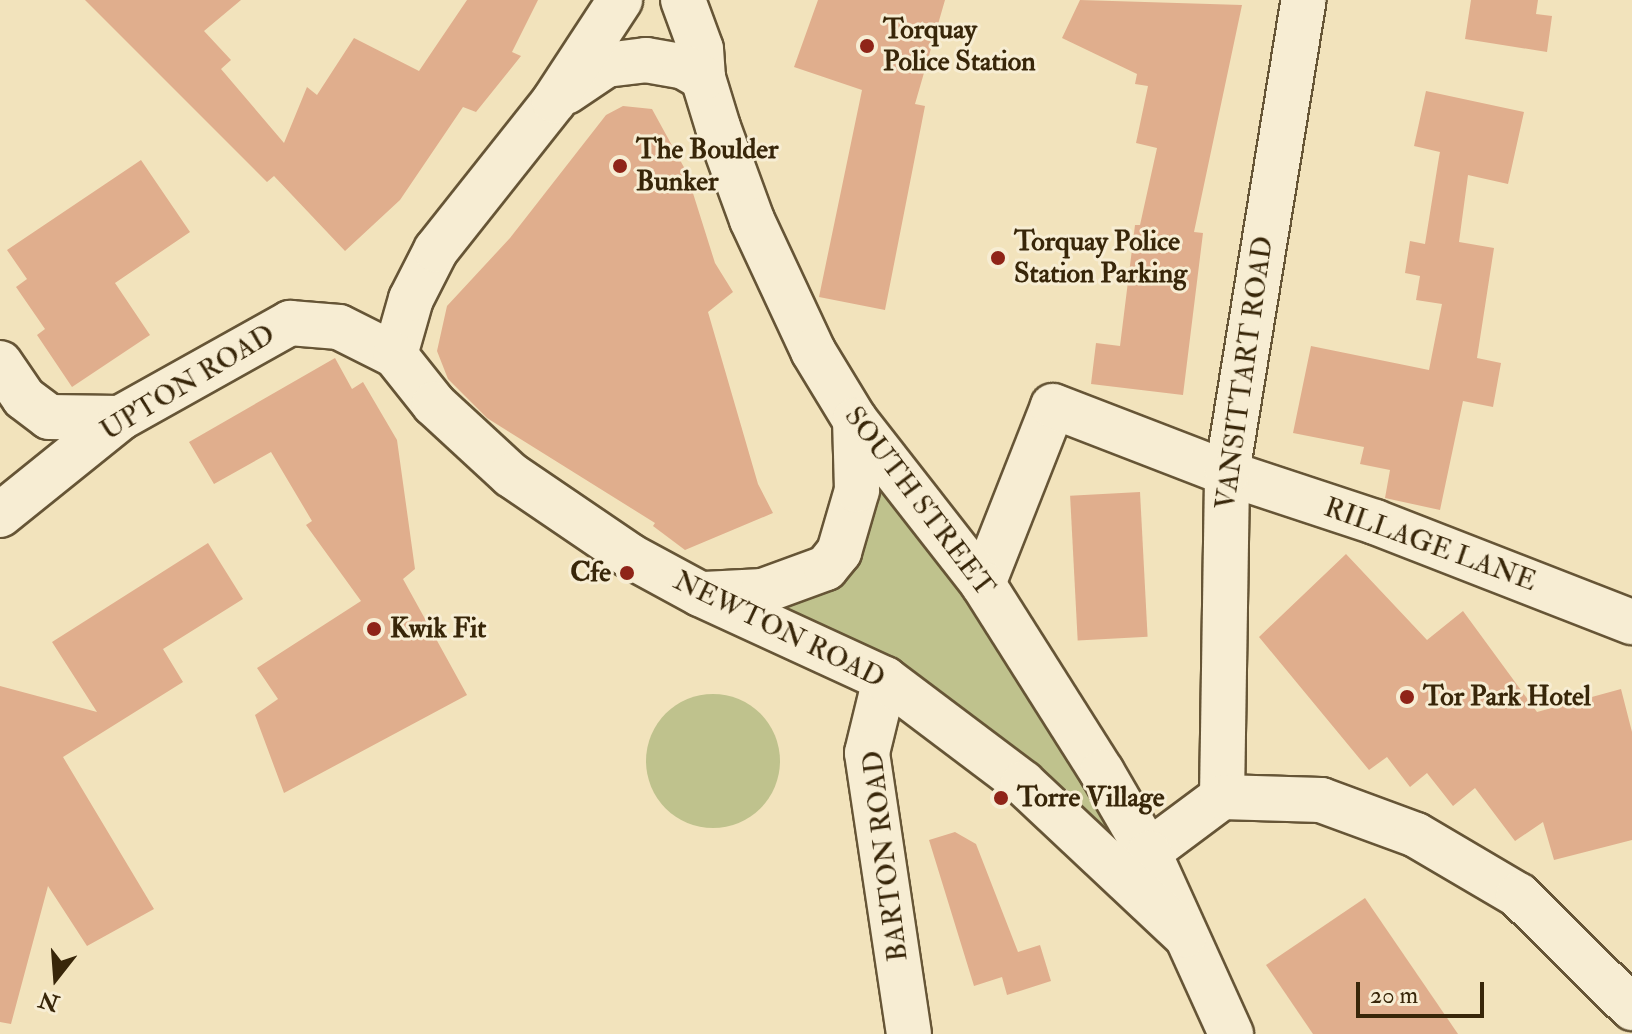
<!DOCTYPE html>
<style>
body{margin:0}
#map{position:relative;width:1632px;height:1034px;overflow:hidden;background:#f2e3bc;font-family:"IM FELL Double Pica",serif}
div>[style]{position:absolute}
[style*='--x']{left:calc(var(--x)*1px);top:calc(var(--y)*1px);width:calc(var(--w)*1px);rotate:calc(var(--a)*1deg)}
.green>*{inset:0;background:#bfc28d}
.round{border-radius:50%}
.building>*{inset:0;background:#e0ae8d;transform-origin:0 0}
.roads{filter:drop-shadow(2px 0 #665536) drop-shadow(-2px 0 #665536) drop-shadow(0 2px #665536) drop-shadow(0 -2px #665536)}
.minor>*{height:44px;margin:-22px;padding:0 22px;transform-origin:22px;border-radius:22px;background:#f7edd3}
.tertiary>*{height:44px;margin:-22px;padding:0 22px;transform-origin:22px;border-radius:22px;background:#f7edd3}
.dots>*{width:22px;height:22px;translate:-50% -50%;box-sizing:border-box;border:4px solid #f7edd3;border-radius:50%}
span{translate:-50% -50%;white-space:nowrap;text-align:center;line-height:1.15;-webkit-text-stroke:6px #f7edd3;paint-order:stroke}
.poi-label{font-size:28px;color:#382609;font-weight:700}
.left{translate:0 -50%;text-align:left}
.right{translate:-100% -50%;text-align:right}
.street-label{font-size:28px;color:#382609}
.north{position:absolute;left:16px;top:938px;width:80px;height:80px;-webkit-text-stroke:6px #f7edd3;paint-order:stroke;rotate:197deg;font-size:22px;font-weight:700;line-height:32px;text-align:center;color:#382609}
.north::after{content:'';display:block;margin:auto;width:28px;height:36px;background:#382609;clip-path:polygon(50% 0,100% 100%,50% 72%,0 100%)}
.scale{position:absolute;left:1356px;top:982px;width:128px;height:36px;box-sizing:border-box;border:4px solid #382609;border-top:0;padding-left:10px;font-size:24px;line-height:28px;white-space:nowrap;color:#382609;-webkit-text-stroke:6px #f7edd3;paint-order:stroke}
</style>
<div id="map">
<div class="green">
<i style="clip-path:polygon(855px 420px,1185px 935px,763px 591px,826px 568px)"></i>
<i class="round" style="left:646px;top:694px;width:134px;height:134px"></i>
</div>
<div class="building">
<i style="clip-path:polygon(85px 0,241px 0,204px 31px,231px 60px,221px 69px,284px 143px,307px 87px,317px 95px,354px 38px,419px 71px,467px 0,538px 0,512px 52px,521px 56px,476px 112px,463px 107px,400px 200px,345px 251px,274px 176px,267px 182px)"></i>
<i style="clip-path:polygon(818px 0,945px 0,915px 104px,925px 106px,885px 310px,819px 297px,862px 90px,794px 67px)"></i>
<i style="clip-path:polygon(1080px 0,1242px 5px,1194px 232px,1203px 233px,1183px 395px,1091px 384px,1096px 343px,1120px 346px,1135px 225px,1140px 225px,1157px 148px,1136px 143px,1148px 86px,1135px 84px,1137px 74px,1062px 38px)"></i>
<i style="clip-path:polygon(1471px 0,1538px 0,1536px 14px,1552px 16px,1547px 52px,1465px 39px)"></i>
<i style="clip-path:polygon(1426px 91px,1524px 112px,1508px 184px,1468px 175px,1459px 242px,1494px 248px,1477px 358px,1501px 363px,1493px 407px,1463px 401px,1440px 510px,1385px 498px,1390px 470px,1360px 464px,1364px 447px,1293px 433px,1311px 346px,1429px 370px,1442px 304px,1416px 300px,1420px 276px,1405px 273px,1410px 241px,1425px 244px,1439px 157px,1440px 152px,1414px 146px)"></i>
<i style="clip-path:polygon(623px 106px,652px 109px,686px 171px,715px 263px,733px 292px,708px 312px,758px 484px,773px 513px,685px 550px,653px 526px,655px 523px,487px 418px,448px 379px,437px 351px,447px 306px,510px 238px,606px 115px)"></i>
<i style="clip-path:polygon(141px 160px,190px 232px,115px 283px,150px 335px,72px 387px,37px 335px,45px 329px,16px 287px,27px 279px,7px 250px)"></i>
<i style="clip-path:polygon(335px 358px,352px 389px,363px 382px,397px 440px,415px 569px,403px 579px,467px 695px,284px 793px,255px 715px,278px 699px,257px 668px,361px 601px,306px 525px,312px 521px,271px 452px,214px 484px,189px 442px)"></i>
<i style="left:1140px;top:492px;width:145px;height:70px;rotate:87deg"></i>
<i style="clip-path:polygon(208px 543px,243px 599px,163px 649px,183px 682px,63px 757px,154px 909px,87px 946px,48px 886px,11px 1024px,0 1022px,0 686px,97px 712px,52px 642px)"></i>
<i style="clip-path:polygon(1346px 554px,1427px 640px,1463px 611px,1537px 712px,1621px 689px,1632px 732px,1632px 840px,1554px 860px,1543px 822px,1515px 841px,1475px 788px,1453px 806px,1427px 773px,1410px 787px,1387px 757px,1369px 770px,1259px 637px)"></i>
<i style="clip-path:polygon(955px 832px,976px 844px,1018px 952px,1040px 945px,1051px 981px,1007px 995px,1002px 977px,974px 986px,929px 840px)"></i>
<i style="clip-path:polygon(1365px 898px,1458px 1034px,1313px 1034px,1266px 965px)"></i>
</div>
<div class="roads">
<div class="minor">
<i style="--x:983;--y:584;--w:191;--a:-68.5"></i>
<i style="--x:1053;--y:406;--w:186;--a:21.1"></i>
<i style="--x:1227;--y:473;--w:156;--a:18.3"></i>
<i style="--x:1375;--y:522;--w:276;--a:21.3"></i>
<i style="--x:885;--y:679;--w:76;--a:103.7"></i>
<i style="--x:867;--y:753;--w:284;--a:81.5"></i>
<i style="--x:1222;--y:797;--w:324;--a:-89.1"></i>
<i style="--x:1227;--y:473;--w:479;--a:-80.8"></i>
<i style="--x:1120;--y:873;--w:127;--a:-36.7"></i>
<i style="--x:1222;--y:797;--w:99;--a:1.7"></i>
<i style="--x:1321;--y:800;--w:101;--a:20.2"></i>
<i style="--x:1416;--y:835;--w:118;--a:30.5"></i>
<i style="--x:1518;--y:895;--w:161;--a:44.7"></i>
</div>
<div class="tertiary">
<i style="--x:683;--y:0;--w:52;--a:69.8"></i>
<i style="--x:701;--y:49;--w:29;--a:86"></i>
<i style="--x:703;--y:78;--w:51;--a:73"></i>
<i style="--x:718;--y:127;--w:99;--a:69.9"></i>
<i style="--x:752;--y:220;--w:145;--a:65"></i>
<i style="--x:813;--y:351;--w:81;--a:58.7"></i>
<i style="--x:855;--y:420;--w:208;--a:52"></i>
<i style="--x:983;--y:584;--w:222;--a:57.7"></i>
<i style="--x:1102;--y:772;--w:94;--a:59.9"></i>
<i style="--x:1149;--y:853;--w:199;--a:65.6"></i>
<i style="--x:566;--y:92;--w:48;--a:-34"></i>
<i style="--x:606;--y:65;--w:40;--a:-7.1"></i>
<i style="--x:646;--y:60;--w:39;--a:10"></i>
<i style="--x:684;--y:67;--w:22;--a:30"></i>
<i style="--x:395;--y:355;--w:58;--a:-74.1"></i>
<i style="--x:411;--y:299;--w:55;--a:-63"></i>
<i style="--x:436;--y:250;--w:190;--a:-51.6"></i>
<i style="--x:554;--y:101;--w:121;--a:-56.8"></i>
<i style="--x:0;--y:363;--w:42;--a:55.6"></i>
<i style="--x:24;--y:398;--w:31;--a:37"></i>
<i style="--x:49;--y:417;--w:71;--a:0.8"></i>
<i style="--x:0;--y:515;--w:154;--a:-38.9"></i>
<i style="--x:120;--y:418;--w:195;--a:-29.2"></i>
<i style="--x:290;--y:323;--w:49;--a:4.7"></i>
<i style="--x:339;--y:327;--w:63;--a:26.6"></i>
<i style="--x:395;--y:355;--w:63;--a:51.5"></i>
<i style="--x:434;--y:404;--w:105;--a:42.7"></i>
<i style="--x:511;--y:475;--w:144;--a:34.2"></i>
<i style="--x:630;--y:556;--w:80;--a:28.5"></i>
<i style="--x:700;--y:594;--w:204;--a:24.7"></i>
<i style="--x:885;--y:679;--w:173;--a:37"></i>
<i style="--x:1023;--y:783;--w:222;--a:43.2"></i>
<i style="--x:704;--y:594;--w:59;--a:-2.9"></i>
<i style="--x:763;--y:591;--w:67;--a:-20.1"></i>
<i style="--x:826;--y:568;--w:21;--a:-51"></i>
<i style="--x:839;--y:552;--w:65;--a:-73.8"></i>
<i style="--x:857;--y:490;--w:70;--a:-91.6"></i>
</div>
</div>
<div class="dots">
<i style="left:867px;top:46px;background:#8f2418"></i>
<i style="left:620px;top:166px;background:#8f2418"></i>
<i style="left:998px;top:258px;background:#8f2418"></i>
<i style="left:627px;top:573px;background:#8f2418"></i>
<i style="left:374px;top:629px;background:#8f2418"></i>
<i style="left:1407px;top:697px;background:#8f2418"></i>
<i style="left:1001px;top:798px;background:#8f2418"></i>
</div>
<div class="poi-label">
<span class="left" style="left:883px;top:46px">Torquay<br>Police Station</span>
<span class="left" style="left:636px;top:166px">The Boulder<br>Bunker</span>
<span class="left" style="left:1014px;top:258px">Torquay Police<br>Station Parking</span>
<span class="right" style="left:611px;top:573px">Cfe</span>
<span class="left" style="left:390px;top:629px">Kwik Fit</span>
<span class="left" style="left:1423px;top:697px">Tor Park Hotel</span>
<span class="left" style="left:1017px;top:798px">Torre Village</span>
</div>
<div class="street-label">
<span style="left:1245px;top:373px;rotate:-82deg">VANSITTART ROAD</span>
<span style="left:188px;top:383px;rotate:-31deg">UPTON ROAD</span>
<span style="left:919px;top:502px;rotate:53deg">SOUTH STREET</span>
<span style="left:1430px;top:545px;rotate:20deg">RILLAGE LANE</span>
<span style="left:779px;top:630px;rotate:26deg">NEWTON ROAD</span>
<span style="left:886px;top:856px;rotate:-97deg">BARTON ROAD</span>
</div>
<div class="north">N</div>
<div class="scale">20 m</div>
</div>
